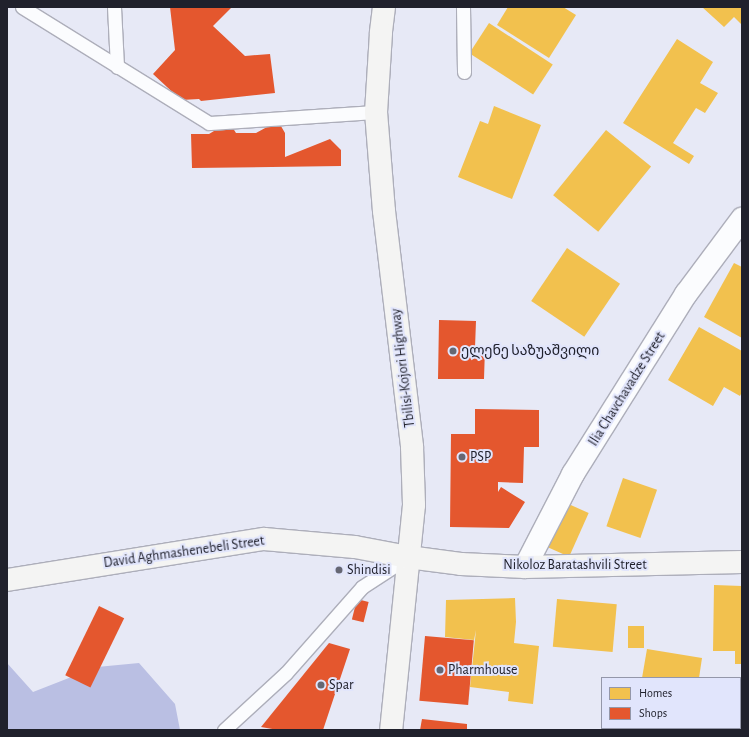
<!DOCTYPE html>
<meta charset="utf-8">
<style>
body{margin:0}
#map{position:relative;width:749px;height:737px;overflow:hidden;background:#e7e9f6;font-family:"Alegreya Sans","Noto Sans Georgian",sans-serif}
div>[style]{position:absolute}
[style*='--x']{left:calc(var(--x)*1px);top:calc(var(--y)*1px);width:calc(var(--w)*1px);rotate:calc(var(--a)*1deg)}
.forest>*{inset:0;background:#babfe3}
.homes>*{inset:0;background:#f2c14e;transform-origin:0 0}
.shops>*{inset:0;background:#e4572e;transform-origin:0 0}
.roads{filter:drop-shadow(1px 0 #adaeba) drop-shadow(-1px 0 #adaeba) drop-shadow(0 1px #adaeba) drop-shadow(0 -1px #adaeba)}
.lane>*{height:13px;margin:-6.5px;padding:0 6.5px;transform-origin:6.5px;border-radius:6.5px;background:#fbfcfe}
.street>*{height:22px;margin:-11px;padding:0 11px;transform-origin:11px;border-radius:11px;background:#fbfcfe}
.secondary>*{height:22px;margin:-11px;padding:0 11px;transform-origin:11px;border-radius:11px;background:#f4f4f3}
.dots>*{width:11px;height:11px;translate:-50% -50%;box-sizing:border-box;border:2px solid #e1e5fc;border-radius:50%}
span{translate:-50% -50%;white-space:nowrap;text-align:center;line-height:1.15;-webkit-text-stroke:4px #e1e5fc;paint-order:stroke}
.poi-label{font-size:14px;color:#20212c}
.left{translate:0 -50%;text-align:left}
.street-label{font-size:14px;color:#20212c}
.frame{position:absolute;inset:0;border:8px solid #20212c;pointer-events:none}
.legend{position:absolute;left:601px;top:677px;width:140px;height:52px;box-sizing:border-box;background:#e1e5fc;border:1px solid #9497a9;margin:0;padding:5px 7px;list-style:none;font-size:12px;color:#20212c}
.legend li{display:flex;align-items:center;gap:8px;height:20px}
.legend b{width:20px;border:1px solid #9497a9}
</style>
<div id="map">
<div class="forest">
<i style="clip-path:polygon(7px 663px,33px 692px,97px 667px,139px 663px,175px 704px,180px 730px,7px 730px)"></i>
</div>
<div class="homes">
<i style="clip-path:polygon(508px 7px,563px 7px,576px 15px,549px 58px,497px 25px)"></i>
<i style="clip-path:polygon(702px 7px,742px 7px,742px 25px,734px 17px,724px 27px)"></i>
<i style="left:489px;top:23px;width:76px;height:36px;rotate:33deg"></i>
<i style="clip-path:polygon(677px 39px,713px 62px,700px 83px,718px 93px,705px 113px,696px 108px,673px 143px,694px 156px,689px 164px,623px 123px)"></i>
<i style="clip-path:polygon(494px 106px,541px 125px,512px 199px,458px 177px,480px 121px,488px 124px)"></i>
<i style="left:606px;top:130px;width:58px;height:84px;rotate:39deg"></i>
<i style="left:567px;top:248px;width:64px;height:64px;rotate:34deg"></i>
<i style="clip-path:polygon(734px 263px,742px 267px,742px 338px,704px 317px)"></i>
<i style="clip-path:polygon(699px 327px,742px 351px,742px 392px,740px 396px,724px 387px,713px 406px,668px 380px)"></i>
<i style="left:623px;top:478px;width:36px;height:51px;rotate:19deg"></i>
<i style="left:564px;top:502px;width:27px;height:48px;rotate:24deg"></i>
<i style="clip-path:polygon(714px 585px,742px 586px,742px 664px,735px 664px,735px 651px,713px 651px)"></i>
<i style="clip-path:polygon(515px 598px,516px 622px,514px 643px,539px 646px,533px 704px,508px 701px,509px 692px,470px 687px,476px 630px,474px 640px,445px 637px,446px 600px)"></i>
<i style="left:557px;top:599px;width:60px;height:48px;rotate:5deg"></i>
<i style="left:628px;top:626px;width:16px;height:22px"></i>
<i style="clip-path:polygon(647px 649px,702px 658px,699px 678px,642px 678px)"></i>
</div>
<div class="shops">
<i style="clip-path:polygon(170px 7px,232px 7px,213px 26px,245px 56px,270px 54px,275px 93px,201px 101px,199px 99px,181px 100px,153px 74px,175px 50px)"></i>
<i style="clip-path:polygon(278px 121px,285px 133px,285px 157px,330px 139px,341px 150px,341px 166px,192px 168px,191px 134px,209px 134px,229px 122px,236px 133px,256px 133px)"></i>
<i style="clip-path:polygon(439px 320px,476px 321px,475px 348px,485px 348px,484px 379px,438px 379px)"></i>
<i style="clip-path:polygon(475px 409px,539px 410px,539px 447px,524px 447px,523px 483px,498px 482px,498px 492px,501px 487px,525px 502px,509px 528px,450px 527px,451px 434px,475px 434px)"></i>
<i style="left:357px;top:599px;width:12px;height:21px;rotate:14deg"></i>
<i style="left:99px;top:606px;width:28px;height:77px;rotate:26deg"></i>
<i style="left:425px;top:636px;width:49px;height:65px;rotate:5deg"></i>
<i style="clip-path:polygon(329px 643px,350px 649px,323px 730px,278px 730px,261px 727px)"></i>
<i style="clip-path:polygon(422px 719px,467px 724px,467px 730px,420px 730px)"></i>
</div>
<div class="roads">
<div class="lane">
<i style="--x:22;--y:7;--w:220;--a:31.8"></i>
<i style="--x:209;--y:123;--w:167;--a:-3.8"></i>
<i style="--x:114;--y:7;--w:60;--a:87.1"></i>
<i style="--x:463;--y:7;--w:65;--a:89.1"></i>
<i style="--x:224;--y:730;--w:84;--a:-42.6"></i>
<i style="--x:286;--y:673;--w:115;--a:-48.5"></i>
<i style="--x:362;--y:587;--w:55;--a:-33.1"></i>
</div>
<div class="street">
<i style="--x:525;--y:567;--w:105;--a:-62.7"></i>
<i style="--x:573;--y:474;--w:213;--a:-57.9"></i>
<i style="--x:686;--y:294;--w:94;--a:-53.3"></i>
</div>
<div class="secondary">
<i style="--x:384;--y:7;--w:26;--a:97"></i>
<i style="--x:381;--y:33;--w:79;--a:93.6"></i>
<i style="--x:376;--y:112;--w:99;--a:85.4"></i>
<i style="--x:384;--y:211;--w:238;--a:83.2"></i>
<i style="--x:412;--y:447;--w:58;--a:88"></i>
<i style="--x:414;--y:505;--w:226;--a:95.8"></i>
<i style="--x:7;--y:580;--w:260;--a:-9.1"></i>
<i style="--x:264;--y:539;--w:91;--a:5"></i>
<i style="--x:355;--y:547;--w:54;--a:10.7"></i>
<i style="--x:408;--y:557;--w:53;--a:7.5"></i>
<i style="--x:461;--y:564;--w:64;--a:2.7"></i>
<i style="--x:525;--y:567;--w:217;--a:-1.3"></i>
</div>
</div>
<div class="dots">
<i style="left:453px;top:351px;background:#666773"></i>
<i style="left:462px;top:457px;background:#666773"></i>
<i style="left:339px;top:570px;background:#666773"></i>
<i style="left:440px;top:670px;background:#666773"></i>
<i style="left:321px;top:685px;background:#666773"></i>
</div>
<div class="poi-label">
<span class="left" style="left:461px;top:351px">ელენე საზუაშვილი</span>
<span class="left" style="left:470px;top:457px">PSP</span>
<span class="left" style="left:347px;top:570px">Shindisi</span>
<span class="left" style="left:448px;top:670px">Pharmhouse</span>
<span class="left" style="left:329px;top:685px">Spar</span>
</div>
<div class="street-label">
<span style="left:403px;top:368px;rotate:-97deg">Tbilisi-Kojori Highway</span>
<span style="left:627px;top:389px;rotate:-58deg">Ilia Chavchavadze Street</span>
<span style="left:184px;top:552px;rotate:-8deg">David Aghmashenebeli Street</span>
<span style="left:575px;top:565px">Nikoloz Baratashvili Street</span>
</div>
<div class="frame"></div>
<ul class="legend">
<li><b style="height:11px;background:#f2c14e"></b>Homes</li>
<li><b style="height:11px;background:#e4572e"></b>Shops</li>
</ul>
</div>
